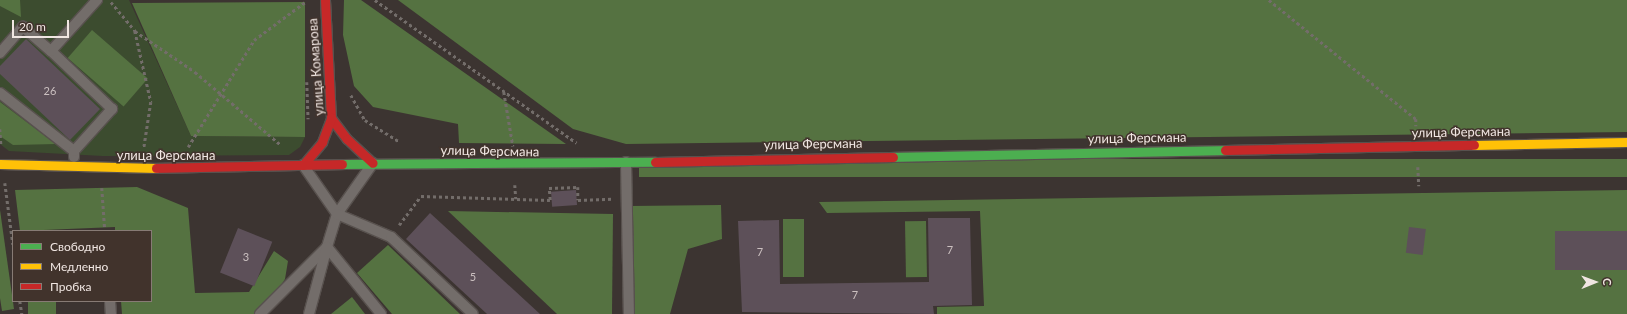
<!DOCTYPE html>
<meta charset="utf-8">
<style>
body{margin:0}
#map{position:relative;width:1627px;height:314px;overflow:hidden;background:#3c3431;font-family:Lato,sans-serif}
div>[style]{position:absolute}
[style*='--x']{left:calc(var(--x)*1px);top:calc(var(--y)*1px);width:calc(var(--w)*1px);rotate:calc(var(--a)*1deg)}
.green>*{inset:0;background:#3c4c2f}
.forest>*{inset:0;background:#557241;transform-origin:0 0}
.building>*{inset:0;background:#5d5059;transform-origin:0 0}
.path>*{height:2.5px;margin-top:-1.25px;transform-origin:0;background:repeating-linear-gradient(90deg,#736d6a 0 3px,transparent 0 6px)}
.roads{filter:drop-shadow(1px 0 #58514e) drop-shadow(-1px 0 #58514e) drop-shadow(0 1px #58514e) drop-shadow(0 -1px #58514e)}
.lane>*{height:10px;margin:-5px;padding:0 5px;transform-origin:5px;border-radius:5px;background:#736d6a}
.fast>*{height:9px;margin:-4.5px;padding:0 4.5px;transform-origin:4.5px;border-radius:4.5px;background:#4caf50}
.slow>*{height:9px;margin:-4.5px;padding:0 4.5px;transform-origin:4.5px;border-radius:4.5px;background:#ffc107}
.jam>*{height:9px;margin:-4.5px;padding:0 4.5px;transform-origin:4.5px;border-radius:4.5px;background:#c62828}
span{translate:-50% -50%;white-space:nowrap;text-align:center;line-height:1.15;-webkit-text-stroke:3px #41332c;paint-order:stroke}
.number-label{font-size:11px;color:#cbc0c0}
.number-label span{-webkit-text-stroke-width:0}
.street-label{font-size:13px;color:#f0e6e2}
.legend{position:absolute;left:12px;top:230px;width:140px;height:72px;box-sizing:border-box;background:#41332c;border:1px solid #877b75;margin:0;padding:5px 7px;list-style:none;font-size:12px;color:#f0e6e2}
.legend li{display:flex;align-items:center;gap:8px;height:20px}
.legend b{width:20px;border:1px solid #877b75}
.north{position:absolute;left:1575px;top:262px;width:40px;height:40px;-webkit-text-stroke:3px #41332c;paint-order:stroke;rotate:89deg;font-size:11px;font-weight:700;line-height:16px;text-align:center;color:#f0e6e2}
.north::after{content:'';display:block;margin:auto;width:14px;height:18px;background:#f0e6e2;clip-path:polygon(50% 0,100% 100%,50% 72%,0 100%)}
.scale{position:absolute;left:12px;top:20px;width:57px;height:18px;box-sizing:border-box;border:2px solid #f0e6e2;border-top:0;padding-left:5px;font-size:12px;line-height:14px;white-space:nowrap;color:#f0e6e2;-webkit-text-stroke:3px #41332c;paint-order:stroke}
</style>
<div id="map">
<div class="green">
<i style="clip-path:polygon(0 0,129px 0,191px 136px,305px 137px,300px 147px,289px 155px,103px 156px,9px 151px,0 144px)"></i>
</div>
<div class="forest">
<i style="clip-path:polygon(0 0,20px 0,21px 17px,0 6px)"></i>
<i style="clip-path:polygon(344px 0,361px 0,566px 144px,459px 143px,458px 124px,373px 107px,354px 86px,343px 35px)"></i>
<i style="clip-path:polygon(398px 0,1627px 0,1627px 132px,626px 144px,573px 129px)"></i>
<i style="clip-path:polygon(305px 2px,305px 137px,191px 136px,132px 3px)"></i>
<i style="left:92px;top:30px;width:74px;height:37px;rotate:41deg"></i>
<i style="clip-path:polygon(0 102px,56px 144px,13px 145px,0 136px)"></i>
<i style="left:1627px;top:159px;width:18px;height:988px;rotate:90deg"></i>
<i style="clip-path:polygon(137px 187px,188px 208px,195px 293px,249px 292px,274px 251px,288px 261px,285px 279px,275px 295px,256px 314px,122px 314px,121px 301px,151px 301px,151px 231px,115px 231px,115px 227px,20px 231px,15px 190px)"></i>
<i style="clip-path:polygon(1627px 190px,1627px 314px,937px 314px,937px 307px,984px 306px,980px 211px,827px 213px,819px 202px)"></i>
<i style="clip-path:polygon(721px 205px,722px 239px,688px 249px,670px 314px,633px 314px,630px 206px)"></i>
<i style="clip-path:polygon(0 210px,14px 309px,2px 311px,0 298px)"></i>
<i style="clip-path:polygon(448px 211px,613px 214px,612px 314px,557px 314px)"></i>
<i style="left:804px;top:219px;width:58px;height:21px;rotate:90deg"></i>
<i style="left:926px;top:221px;width:56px;height:21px;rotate:89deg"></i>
<i style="clip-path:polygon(388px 245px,460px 314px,392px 314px,357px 273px)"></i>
<i style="clip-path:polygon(352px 297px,365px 314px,331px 314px)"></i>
<i style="left:28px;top:301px;width:28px;height:13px"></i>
</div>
<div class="building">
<i style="clip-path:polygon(26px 39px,100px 109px,70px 140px,0 74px,0 66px)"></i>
<i style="left:576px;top:190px;width:15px;height:25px;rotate:86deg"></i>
<i style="clip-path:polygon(430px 213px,540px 314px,487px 314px,406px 239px)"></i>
<i style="clip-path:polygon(928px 218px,970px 218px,972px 305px,933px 306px,934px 314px,742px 312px,738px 221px,779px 220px,780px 284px,929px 282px)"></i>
<i style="left:1409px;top:227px;width:17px;height:26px;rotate:7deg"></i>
<i style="left:238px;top:228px;width:37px;height:48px;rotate:22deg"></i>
<i style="left:1627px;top:231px;width:39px;height:72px;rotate:90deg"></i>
</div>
<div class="path">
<i style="--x:375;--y:0;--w:247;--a:35.3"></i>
<i style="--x:1269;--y:0;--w:189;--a:39"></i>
<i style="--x:1416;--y:119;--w:7;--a:90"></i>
<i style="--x:111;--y:2;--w:38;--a:50"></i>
<i style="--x:135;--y:31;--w:73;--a:34.3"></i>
<i style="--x:195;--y:72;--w:113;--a:40.3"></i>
<i style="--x:135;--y:31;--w:73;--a:77.3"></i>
<i style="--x:151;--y:102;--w:47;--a:98.7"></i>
<i style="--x:307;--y:82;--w:37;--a:88"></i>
<i style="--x:504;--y:92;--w:55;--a:80.5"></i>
<i style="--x:351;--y:95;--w:29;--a:61"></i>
<i style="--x:365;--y:120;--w:40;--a:32"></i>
<i style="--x:0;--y:129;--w:16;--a:86"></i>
<i style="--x:188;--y:147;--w:126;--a:-58.3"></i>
<i style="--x:254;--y:40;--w:64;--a:-36.7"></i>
<i style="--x:1418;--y:167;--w:19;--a:87"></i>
<i style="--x:5;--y:183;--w:62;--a:82.5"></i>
<i style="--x:515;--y:185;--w:14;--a:86"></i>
<i style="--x:102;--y:188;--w:43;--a:86"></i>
<i style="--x:399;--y:225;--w:36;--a:-53"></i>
<i style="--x:421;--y:196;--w:129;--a:1.8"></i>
<i style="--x:550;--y:200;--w:12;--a:-95"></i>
<i style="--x:549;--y:188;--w:29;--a:-2"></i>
<i style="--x:578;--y:187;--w:13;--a:90"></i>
<i style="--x:578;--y:200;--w:34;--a:-2"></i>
<i style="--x:20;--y:301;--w:13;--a:81"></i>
</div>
<div class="roads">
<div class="lane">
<i style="--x:0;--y:53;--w:35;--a:-49"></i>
<i style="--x:23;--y:27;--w:37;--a:41"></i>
<i style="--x:0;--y:93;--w:94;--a:38.1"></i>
<i style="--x:74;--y:151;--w:6;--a:90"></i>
<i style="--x:74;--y:151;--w:57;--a:-47.9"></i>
<i style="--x:112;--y:109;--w:84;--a:-136.4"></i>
<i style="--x:51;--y:51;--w:69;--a:-48"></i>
<i style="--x:626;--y:162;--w:152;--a:88.9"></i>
<i style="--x:373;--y:163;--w:62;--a:125.2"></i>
<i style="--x:337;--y:214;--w:34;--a:107"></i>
<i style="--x:327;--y:247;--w:86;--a:51.1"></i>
<i style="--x:303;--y:165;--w:60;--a:55.2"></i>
<i style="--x:337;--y:214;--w:59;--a:23.1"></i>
<i style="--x:391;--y:237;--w:112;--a:43.2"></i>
<i style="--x:110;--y:301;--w:13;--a:86"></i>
<i style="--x:260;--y:314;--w:95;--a:-45"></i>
<i style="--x:309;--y:314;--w:69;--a:-75"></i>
</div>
<div class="fast">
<i style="--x:893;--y:157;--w:332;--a:-1.2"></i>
<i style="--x:342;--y:164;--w:313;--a:-0.4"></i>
</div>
<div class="slow">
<i style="--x:1474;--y:145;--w:153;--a:-1.1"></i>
<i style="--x:0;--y:164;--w:156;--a:1.5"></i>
</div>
<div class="jam">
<i style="--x:325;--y:0;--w:118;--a:87.1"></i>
<i style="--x:331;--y:118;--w:26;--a:53"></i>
<i style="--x:347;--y:139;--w:35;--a:43"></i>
<i style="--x:1225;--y:150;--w:249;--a:-1.2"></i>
<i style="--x:655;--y:162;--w:238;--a:-1.2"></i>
<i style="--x:303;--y:165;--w:30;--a:-50"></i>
<i style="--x:322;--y:142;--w:26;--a:-69"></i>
<i style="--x:156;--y:168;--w:186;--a:-1.2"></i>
</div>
</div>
<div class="number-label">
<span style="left:50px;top:91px">26</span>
<span style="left:950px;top:250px">7</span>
<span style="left:760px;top:252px">7</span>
<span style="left:246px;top:257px">3</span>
<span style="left:473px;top:277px">5</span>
<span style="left:855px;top:295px">7</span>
</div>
<div class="street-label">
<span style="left:316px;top:67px;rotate:-94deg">улица Комарова</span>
<span style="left:1461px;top:132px;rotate:-1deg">улица Ферсмана</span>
<span style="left:1137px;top:138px;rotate:-1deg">улица Ферсмана</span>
<span style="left:813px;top:144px;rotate:-1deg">улица Ферсмана</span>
<span style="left:490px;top:151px;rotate:1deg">улица Ферсмана</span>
<span style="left:166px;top:155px">улица Ферсмана</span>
</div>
<ul class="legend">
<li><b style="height:5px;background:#4caf50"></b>Свободно</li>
<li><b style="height:5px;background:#ffc107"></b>Медленно</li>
<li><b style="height:5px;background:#c62828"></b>Пробка</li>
</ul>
<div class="north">С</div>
<div class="scale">20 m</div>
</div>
